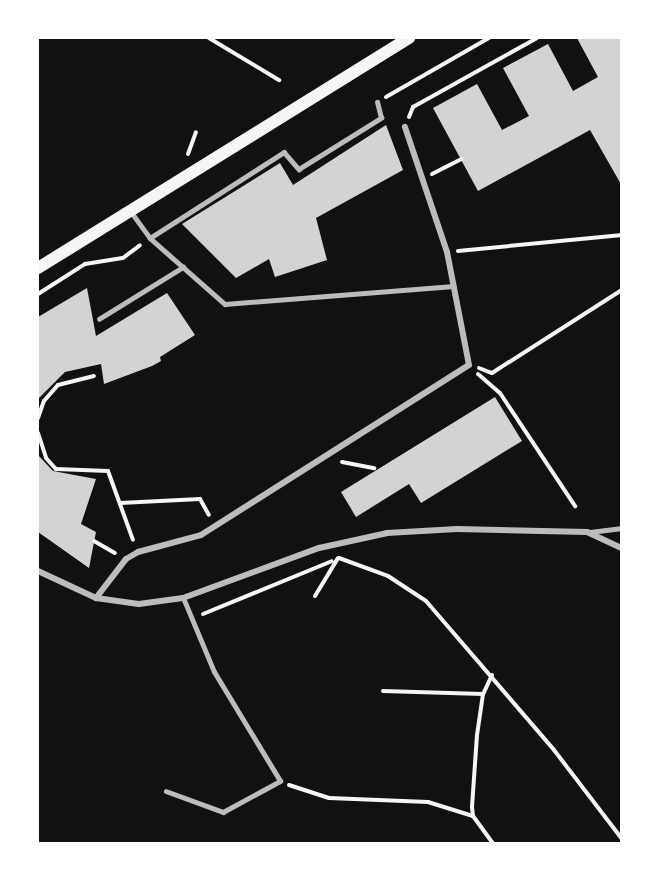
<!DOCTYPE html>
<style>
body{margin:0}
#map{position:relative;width:659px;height:881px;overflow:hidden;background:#111;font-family:"Work Sans",sans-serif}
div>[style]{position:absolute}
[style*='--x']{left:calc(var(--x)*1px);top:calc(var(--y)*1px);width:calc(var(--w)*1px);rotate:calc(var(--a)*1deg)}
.building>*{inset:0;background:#d3d3d3}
.path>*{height:4px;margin:-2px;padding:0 2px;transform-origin:2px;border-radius:2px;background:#f5f5f5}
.service>*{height:4.5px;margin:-2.25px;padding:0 2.25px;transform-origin:2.25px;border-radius:2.25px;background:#bcbcbc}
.minor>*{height:6px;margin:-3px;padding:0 3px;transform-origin:3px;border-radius:3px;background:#bcbcbc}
.secondary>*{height:12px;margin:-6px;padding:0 6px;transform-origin:6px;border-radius:6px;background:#f5f5f5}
span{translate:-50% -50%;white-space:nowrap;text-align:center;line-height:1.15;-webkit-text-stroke:4.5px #fff;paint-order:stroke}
.frame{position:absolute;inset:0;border:39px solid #fff;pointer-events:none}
</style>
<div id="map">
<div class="building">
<i style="clip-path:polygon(577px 38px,622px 38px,622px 186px,590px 130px,478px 191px,433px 108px,477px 84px,502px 130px,529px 116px,503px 68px,548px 44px,573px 91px,598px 77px)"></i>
<i style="clip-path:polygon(386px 125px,403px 170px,316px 218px,327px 260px,275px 277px,269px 259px,236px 278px,182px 224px,280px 163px,293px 185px)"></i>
<i style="clip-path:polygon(87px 288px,96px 336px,167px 293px,195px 335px,160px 357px,161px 361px,152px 366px,104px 384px,101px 364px,65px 372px,38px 399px,38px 317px)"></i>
<i style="clip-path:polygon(495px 397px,522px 441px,421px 503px,409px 484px,356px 517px,341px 492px)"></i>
<i style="clip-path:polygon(38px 455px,53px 471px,96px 479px,81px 524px,96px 532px,89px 568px,38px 532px)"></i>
</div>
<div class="path">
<i style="--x:209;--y:38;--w:82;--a:31"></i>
<i style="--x:386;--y:97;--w:119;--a:-29.8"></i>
<i style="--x:409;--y:117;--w:11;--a:-68"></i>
<i style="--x:413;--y:107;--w:142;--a:-29.1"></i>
<i style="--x:188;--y:154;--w:23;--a:-70"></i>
<i style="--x:432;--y:174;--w:33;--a:-27"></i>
<i style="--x:458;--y:251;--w:165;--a:-5.6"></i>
<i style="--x:38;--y:294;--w:56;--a:-32.6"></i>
<i style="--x:85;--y:264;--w:38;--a:-9"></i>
<i style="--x:123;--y:258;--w:21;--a:-37"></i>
<i style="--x:479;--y:368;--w:14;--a:21"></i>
<i style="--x:492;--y:373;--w:154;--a:-32.6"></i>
<i style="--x:478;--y:374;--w:29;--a:41"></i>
<i style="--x:500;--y:393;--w:136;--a:56.4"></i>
<i style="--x:38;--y:418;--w:18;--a:-71"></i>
<i style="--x:44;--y:401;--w:21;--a:-49"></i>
<i style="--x:58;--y:385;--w:37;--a:-14"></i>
<i style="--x:38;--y:433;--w:26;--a:72"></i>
<i style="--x:46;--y:458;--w:15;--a:48"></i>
<i style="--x:56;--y:469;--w:52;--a:2.2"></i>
<i style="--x:108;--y:471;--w:73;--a:70.1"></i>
<i style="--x:342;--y:462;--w:33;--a:11"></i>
<i style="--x:120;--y:503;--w:80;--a:-2.9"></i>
<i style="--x:200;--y:499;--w:18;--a:61"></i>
<i style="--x:94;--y:541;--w:24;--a:30"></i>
<i style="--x:339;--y:558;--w:52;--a:20.2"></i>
<i style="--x:388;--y:576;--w:45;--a:33.3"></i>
<i style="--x:426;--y:601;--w:196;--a:49.3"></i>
<i style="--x:554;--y:750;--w:112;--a:52.6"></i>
<i style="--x:315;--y:596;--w:44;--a:-58.8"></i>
<i style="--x:203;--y:614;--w:139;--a:-22.3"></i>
<i style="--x:492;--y:675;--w:21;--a:115"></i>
<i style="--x:483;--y:694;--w:41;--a:98.3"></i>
<i style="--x:477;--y:735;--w:72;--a:94"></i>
<i style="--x:472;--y:807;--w:9;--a:84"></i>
<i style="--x:473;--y:816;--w:34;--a:54"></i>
<i style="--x:383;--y:691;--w:100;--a:1.7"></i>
<i style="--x:289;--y:785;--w:42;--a:18"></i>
<i style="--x:329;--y:798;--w:99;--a:2.3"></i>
<i style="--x:428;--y:802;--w:47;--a:17.3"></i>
</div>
<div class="service">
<i style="--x:132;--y:213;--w:31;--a:54"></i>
<i style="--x:150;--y:238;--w:100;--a:41.3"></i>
<i style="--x:225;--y:304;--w:229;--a:-4.5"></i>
<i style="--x:150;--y:238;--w:159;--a:-32.7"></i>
<i style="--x:284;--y:152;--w:23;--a:49"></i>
<i style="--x:299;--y:169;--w:97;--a:-31.9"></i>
<i style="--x:381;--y:118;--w:16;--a:-104"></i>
<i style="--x:99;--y:319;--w:99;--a:-31.8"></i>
<i style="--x:590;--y:532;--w:32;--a:-7"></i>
<i style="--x:166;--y:791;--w:61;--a:20.2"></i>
<i style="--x:223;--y:812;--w:65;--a:-28.5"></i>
<i style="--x:280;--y:781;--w:127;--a:-121.2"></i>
<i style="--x:214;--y:672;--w:80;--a:-112.7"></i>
</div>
<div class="minor">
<i style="--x:38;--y:571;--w:64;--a:25"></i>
<i style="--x:96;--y:598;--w:43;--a:7.9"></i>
<i style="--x:139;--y:604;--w:44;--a:-7.8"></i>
<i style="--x:183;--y:598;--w:145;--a:-20.2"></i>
<i style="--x:319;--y:548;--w:70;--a:-12.4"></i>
<i style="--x:387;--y:533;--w:70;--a:-3.3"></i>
<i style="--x:457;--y:529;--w:130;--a:1.3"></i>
<i style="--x:587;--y:532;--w:38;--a:25"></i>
<i style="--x:96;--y:598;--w:49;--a:-52.4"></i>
<i style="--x:126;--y:559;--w:14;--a:-30"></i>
<i style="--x:138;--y:552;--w:65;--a:-15.1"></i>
<i style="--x:201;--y:535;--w:317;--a:-32.4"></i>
<i style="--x:469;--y:365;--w:115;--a:-101"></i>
<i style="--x:447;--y:252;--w:132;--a:-108.6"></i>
</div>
<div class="secondary">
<i style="--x:38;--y:268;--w:437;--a:-31.8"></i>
</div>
<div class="frame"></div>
</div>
